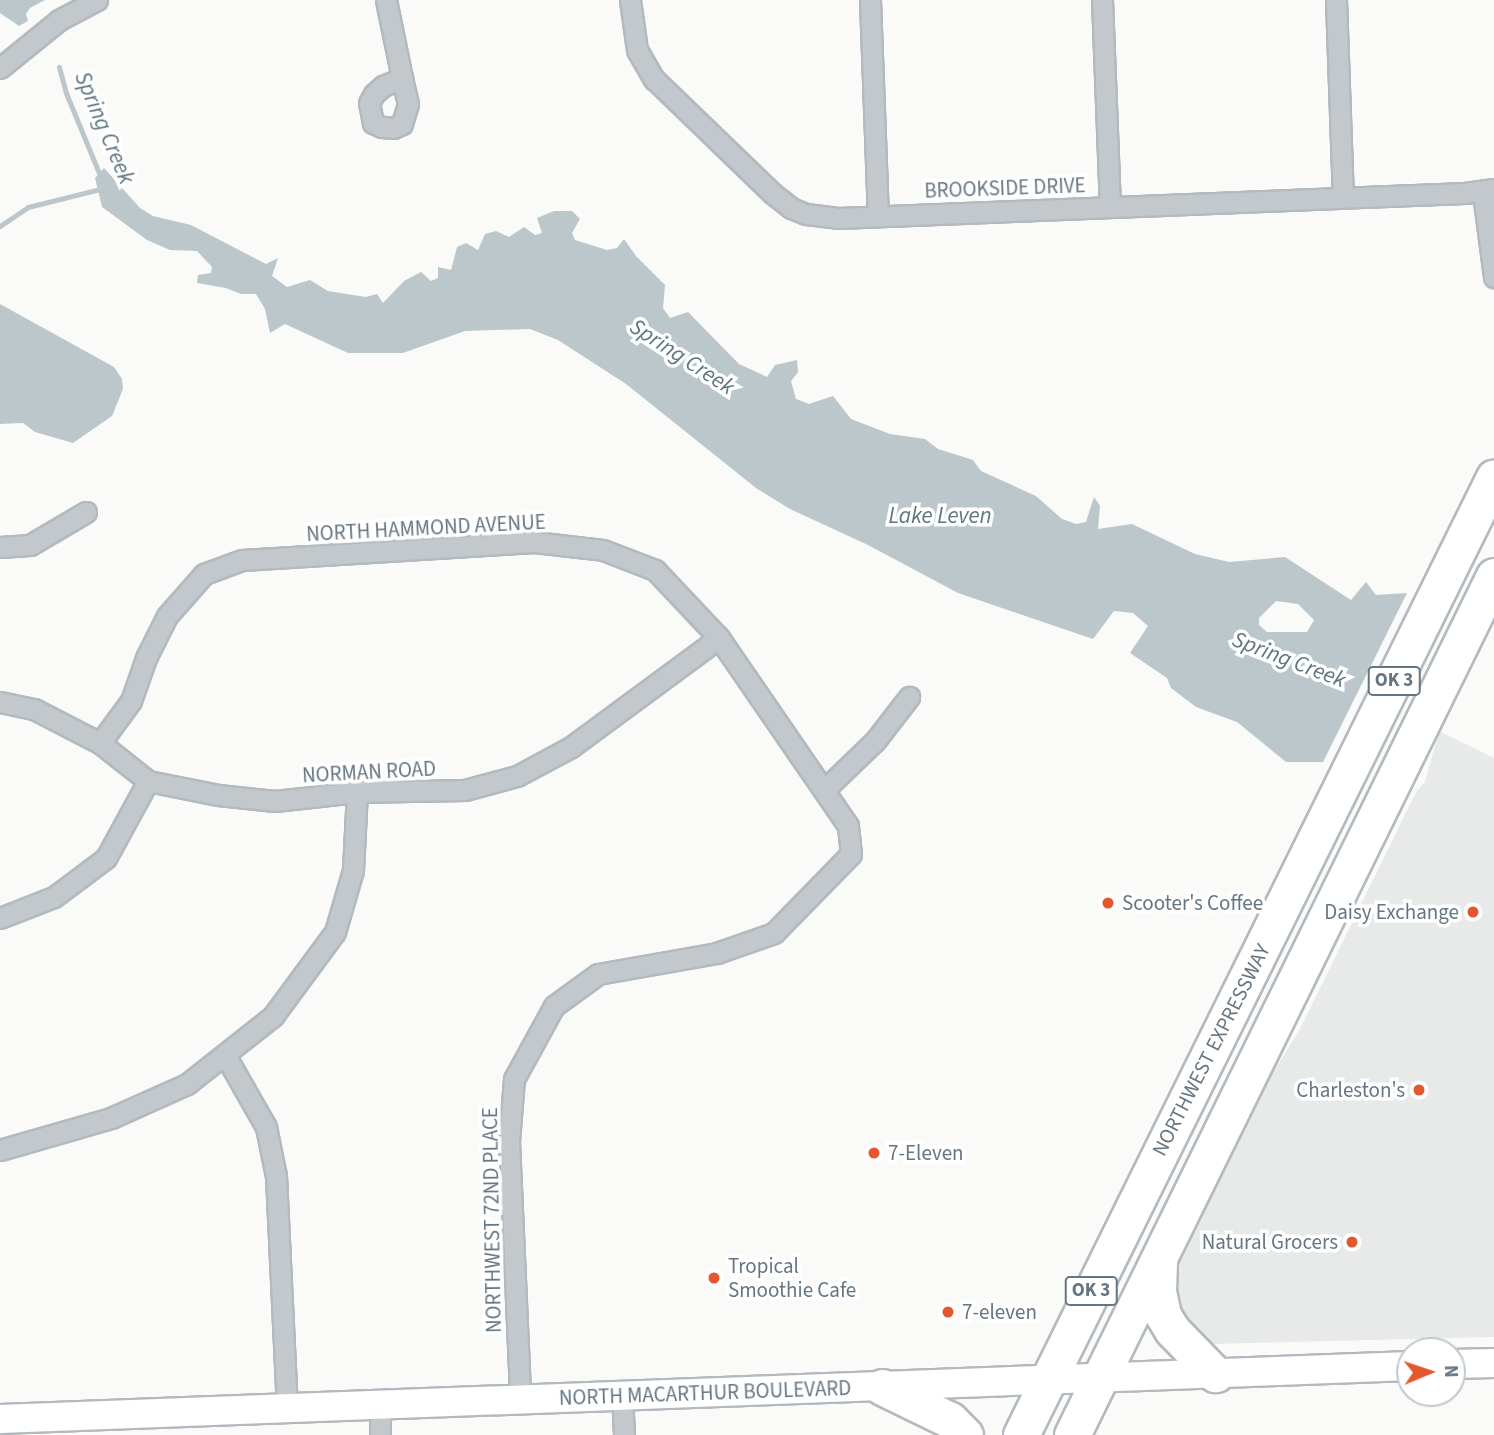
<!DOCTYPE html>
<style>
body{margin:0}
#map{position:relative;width:1494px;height:1435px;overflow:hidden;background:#fafaf8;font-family:"Source Sans 3",sans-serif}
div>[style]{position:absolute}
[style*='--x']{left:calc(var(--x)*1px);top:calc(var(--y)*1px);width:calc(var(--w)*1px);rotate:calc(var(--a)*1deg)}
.built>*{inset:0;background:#e8e9e9}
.water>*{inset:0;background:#bbc7cb}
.stream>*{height:5px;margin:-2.5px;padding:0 2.5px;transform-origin:2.5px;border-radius:2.5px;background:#bbc7cb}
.roads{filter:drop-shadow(2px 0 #b3babf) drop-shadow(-2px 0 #b3babf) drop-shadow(0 2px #b3babf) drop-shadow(0 -2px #b3babf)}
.street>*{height:19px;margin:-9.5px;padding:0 9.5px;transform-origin:9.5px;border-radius:9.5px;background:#c3c8cc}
.secondary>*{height:28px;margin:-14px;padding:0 14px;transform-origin:14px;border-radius:14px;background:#fff}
.highway>*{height:35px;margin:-17.5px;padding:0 17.5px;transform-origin:17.5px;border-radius:17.5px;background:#fff}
.dots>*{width:19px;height:19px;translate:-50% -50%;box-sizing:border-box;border:4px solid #fff;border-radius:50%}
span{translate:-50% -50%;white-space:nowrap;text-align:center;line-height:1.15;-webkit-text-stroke:7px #fff;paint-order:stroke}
.shield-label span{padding:2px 5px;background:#fff;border:2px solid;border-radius:5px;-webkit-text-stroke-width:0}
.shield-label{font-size:19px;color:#657683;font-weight:700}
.street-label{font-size:21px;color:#657683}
.poi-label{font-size:21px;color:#657683}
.left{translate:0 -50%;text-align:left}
.right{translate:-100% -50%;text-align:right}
.water-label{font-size:23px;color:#60757c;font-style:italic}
.north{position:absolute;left:1396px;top:1337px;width:70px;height:70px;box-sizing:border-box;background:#fff;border:2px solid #c1c8cd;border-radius:50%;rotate:88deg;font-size:19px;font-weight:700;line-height:28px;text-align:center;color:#657683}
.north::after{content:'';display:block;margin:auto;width:24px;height:32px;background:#e4572e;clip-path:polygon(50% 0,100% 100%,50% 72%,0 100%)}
</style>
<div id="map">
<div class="built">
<i style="clip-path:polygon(1439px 731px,1494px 758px,1494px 1337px,1211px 1344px,1178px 1324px,1171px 1277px,1258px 1097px,1300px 1029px,1416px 792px,1425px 782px)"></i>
</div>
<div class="water">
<i style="clip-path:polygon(0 0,45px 0,30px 8px,26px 14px,28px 21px,19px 26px,0 13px)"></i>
<i style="clip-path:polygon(evenodd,104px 168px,140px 208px,153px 216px,191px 225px,266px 264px,278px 258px,272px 276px,287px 287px,310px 280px,328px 291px,366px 297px,377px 294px,383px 303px,404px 281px,421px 272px,431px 281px,438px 278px,438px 267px,451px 270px,457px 247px,466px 243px,478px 250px,485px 234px,496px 231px,509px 237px,524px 227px,535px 235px,542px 233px,537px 218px,554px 211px,572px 211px,580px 219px,572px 233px,575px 240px,607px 250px,617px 248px,624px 239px,636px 256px,665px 285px,663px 308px,670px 318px,688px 312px,739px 364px,767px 377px,775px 365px,797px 360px,798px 372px,791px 381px,796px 399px,809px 404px,833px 396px,851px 419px,890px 434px,925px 439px,938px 449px,973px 460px,981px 471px,1036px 496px,1062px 519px,1076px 524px,1086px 522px,1094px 497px,1100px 506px,1098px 529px,1132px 524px,1195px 554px,1229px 562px,1285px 557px,1351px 600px,1366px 582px,1376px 595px,1407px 593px,1323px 762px,1286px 762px,1237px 722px,1196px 707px,1171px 688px,1167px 678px,1130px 653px,1148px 626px,1133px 613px,1114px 611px,1093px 639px,958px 593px,868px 545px,790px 509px,756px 488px,626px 384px,558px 340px,530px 329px,465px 331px,403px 353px,348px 353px,285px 324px,270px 333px,265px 309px,256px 294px,241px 294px,226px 288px,197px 283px,198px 275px,211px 273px,212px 267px,197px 251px,170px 250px,147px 240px,102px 207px,95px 178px,104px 168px,1276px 601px,1298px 604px,1314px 620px,1307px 632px,1267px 632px,1259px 625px,1259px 618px,1276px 601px)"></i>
<i style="clip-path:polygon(0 304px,114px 367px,122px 379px,123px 389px,112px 416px,73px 443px,35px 432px,23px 423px,0 424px)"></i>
</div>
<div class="stream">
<i style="--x:59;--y:67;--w:27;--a:75"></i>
<i style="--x:66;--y:93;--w:92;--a:67.6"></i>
<i style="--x:0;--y:226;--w:34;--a:-34"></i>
<i style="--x:28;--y:207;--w:78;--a:-14"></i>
</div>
<div class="roads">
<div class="street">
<i style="--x:386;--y:0;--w:80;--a:78.4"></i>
<i style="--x:402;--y:78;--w:27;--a:77"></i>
<i style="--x:408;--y:104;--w:21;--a:107"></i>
<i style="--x:402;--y:124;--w:10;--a:156"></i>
<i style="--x:393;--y:128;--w:11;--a:-175"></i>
<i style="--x:382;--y:127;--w:10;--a:-156"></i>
<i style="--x:373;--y:123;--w:20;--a:-101"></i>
<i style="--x:369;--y:103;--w:10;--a:-61"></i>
<i style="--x:374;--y:94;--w:12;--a:-42"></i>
<i style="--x:383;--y:86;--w:21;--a:-23"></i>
<i style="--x:630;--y:0;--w:50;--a:82"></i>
<i style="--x:637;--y:50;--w:34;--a:60"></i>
<i style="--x:654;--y:79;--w:164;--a:44"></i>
<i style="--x:772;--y:193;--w:24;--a:38"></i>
<i style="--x:791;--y:208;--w:16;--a:22"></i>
<i style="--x:806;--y:214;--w:32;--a:7"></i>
<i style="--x:838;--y:218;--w:627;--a:-2.28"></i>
<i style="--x:1465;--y:193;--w:29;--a:-8"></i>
<i style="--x:870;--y:0;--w:216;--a:87.9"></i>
<i style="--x:1102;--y:0;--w:207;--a:87.8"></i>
<i style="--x:1336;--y:0;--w:197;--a:88"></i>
<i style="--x:0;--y:68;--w:76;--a:-39.1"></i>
<i style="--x:59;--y:20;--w:43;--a:-27.8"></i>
<i style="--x:1483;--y:193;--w:85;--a:82.5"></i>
<i style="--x:0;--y:547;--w:30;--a:-4"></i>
<i style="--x:30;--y:545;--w:65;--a:-30.5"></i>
<i style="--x:0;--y:702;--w:35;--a:12"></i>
<i style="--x:34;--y:709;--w:74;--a:27.3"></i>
<i style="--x:100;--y:743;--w:61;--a:38.4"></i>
<i style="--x:148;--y:781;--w:71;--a:11.3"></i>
<i style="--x:218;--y:795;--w:57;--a:6"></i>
<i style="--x:275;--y:801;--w:82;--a:-6.3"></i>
<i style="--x:357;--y:792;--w:108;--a:-1.1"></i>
<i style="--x:465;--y:790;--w:54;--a:-15.1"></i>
<i style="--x:517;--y:776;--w:61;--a:-28.2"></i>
<i style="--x:571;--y:747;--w:184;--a:-36.4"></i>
<i style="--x:100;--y:743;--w:52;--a:-53.6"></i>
<i style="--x:131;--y:701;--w:46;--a:-70.8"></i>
<i style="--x:146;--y:658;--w:47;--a:-63.4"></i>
<i style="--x:167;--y:616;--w:56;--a:-48.6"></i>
<i style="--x:204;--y:574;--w:40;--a:-20.2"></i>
<i style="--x:242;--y:560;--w:293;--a:-3.5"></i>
<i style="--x:534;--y:542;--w:69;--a:6.6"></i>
<i style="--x:603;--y:550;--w:56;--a:21"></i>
<i style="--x:655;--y:570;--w:93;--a:46.7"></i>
<i style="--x:719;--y:638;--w:228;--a:55.5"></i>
<i style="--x:848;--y:826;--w:28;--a:84"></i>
<i style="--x:851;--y:854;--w:110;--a:134.3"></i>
<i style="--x:774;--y:933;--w:60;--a:160.7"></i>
<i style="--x:717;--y:953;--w:121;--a:170"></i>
<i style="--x:598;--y:974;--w:54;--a:144"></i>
<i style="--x:554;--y:1006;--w:83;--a:118.7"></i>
<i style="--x:514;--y:1079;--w:62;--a:94.6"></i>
<i style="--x:509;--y:1141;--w:257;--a:87.5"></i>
<i style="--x:824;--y:790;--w:71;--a:-43.9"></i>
<i style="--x:875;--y:741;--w:56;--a:-52.3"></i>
<i style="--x:0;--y:918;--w:58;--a:-21.3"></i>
<i style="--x:54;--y:897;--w:65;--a:-36.9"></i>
<i style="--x:106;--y:858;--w:88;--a:-61.4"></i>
<i style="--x:225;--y:1055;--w:83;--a:60.3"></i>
<i style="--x:266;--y:1127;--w:50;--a:78.5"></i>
<i style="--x:276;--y:1176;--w:232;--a:87.3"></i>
<i style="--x:0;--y:1150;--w:116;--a:-16.1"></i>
<i style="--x:111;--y:1118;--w:83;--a:-24.1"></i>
<i style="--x:187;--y:1084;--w:110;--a:-38.3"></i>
<i style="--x:273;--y:1016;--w:104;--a:-53.6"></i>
<i style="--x:335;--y:932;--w:65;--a:-73.8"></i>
<i style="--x:353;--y:870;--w:78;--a:-87.1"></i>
<i style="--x:622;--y:1395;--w:40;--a:87.1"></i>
<i style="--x:380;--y:1404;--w:31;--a:90"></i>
</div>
<div class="secondary">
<i style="--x:1452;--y:1364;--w:42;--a:-1.4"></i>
<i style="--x:0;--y:1419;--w:1411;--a:-2.15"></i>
</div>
<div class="highway">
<i style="--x:1159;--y:1262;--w:29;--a:92"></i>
<i style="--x:1158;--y:1291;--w:25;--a:78"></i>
<i style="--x:1163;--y:1315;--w:17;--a:59"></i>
<i style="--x:1172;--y:1330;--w:62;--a:45.7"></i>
<i style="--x:882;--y:1387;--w:76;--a:25.9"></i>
<i style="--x:950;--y:1420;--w:21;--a:45"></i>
<i style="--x:1021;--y:1435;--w:1068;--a:-63.72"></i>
<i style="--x:1072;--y:1435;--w:957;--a:-63.84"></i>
</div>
</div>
<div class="dots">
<i style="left:1108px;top:903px;background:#e4572e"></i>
<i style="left:1473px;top:912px;background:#e4572e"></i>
<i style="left:1419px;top:1090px;background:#e4572e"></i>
<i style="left:874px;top:1153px;background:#e4572e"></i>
<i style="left:1352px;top:1242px;background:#e4572e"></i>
<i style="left:714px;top:1278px;background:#e4572e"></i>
<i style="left:948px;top:1312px;background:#e4572e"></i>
</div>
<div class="shield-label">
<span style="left:1394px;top:681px">OK 3</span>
<span style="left:1091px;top:1291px">OK 3</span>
</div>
<div class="street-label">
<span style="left:1005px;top:188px;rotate:-2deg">BROOKSIDE DRIVE</span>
<span style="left:426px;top:528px;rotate:-3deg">NORTH HAMMOND AVENUE</span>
<span style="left:369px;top:772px;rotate:-3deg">NORMAN ROAD</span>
<span style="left:1211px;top:1050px;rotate:-63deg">NORTHWEST EXPRESSWAY</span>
<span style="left:492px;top:1220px;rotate:-91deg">NORTHWEST 72ND PLACE</span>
<span style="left:705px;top:1393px;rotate:-2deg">NORTH MACARTHUR BOULEVARD</span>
</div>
<div class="poi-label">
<span class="left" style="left:1122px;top:903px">Scooter's Coffee</span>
<span class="right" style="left:1459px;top:912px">Daisy Exchange</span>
<span class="right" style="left:1405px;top:1090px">Charleston's</span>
<span class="left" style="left:888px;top:1153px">7-Eleven</span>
<span class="right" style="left:1338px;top:1242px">Natural Grocers</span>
<span class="left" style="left:728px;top:1278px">Tropical<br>Smoothie Cafe</span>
<span class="left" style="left:962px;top:1312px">7-eleven</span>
</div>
<div class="water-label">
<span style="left:104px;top:128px;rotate:67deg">Spring Creek</span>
<span style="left:682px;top:357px;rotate:33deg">Spring Creek</span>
<span style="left:940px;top:516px">Lake Leven</span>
<span style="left:1289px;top:660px;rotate:21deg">Spring Creek</span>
</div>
<div class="north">N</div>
</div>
